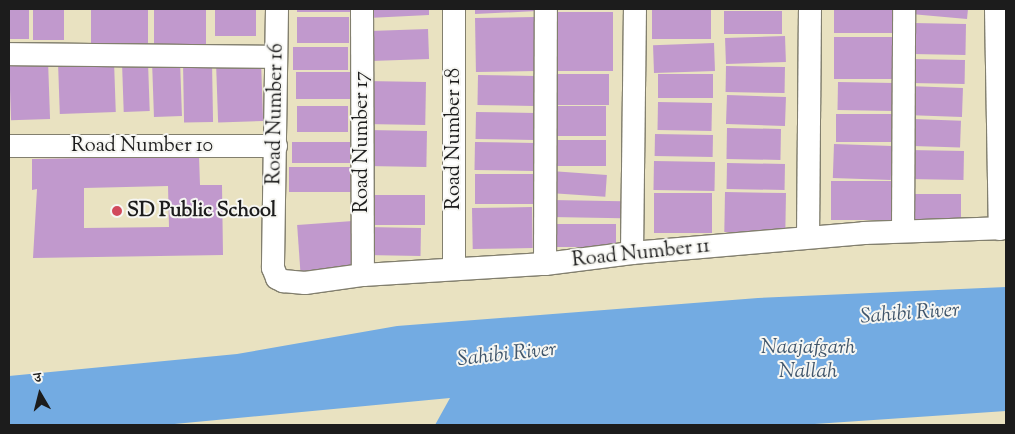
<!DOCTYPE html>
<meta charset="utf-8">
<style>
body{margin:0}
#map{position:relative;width:1015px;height:434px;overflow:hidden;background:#e9e2c1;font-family:"Sorts Mill Goudy","Noto Serif Devanagari",serif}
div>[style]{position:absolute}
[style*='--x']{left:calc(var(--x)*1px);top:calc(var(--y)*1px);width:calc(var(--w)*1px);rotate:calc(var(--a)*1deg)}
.water>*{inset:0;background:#73abe2}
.building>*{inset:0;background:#c199cd;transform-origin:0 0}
.roads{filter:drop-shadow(1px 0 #827f6e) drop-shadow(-1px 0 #827f6e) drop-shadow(0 1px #827f6e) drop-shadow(0 -1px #827f6e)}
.minor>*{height:22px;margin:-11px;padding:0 11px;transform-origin:11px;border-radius:11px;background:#fff}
.dots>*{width:14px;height:14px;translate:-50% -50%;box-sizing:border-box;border:2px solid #f6f6f2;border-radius:50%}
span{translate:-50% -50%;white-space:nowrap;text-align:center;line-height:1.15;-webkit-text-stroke:4px #f6f6f2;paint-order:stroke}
.street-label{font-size:20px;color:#1c1c1c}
.poi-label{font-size:20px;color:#1c1c1c;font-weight:700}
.left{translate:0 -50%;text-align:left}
.water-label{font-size:21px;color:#3f556b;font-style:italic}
.frame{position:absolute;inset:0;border:10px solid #1c1c1c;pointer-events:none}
.north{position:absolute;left:15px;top:369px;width:50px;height:50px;-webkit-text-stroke:4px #f6f6f2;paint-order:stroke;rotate:352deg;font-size:14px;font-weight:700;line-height:20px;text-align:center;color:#1c1c1c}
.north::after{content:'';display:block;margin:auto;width:18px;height:22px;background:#1c1c1c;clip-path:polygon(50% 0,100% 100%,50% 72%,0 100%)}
</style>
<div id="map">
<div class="water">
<i style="clip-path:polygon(1006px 287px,1006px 411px,800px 425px,435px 425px,450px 398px,164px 425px,9px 425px,9px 376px,237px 354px,397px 326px,758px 298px)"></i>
</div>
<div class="building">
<i style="left:9px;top:9px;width:20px;height:30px"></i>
<i style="left:33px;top:9px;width:31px;height:31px"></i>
<i style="left:91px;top:9px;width:57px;height:39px"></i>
<i style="left:154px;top:9px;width:52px;height:36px"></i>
<i style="left:215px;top:9px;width:41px;height:27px"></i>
<i style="left:297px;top:9px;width:54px;height:3px"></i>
<i style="clip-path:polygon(368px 9px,429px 9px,429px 15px,368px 18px)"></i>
<i style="clip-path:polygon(475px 9px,537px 9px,537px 11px,475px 14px)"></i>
<i style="left:652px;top:9px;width:59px;height:30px"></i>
<i style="left:834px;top:9px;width:62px;height:24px"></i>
<i style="clip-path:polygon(911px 9px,968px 9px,967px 19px,911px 14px)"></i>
<i style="left:782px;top:11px;width:23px;height:58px;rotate:90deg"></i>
<i style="left:552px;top:12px;width:61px;height:59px"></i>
<i style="left:297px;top:17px;width:52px;height:26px"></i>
<i style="left:535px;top:17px;width:54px;height:60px;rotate:89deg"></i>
<i style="left:913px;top:23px;width:53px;height:31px;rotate:1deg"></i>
<i style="left:428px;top:29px;width:30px;height:58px;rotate:88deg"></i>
<i style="left:785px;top:36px;width:26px;height:60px;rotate:88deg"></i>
<i style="left:834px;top:37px;width:58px;height:42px"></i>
<i style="left:714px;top:43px;width:28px;height:61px;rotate:88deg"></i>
<i style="left:293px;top:47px;width:55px;height:23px"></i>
<i style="left:911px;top:59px;width:54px;height:24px;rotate:1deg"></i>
<i style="left:48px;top:60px;width:59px;height:39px;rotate:88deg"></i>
<i style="left:180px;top:60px;width:56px;height:28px;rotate:88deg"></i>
<i style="left:114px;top:61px;width:51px;height:56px;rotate:88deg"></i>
<i style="left:261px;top:61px;width:60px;height:45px;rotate:88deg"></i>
<i style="left:148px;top:62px;width:49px;height:26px;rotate:88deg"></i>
<i style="left:212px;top:62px;width:60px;height:29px;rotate:89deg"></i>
<i style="left:726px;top:66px;width:59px;height:26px;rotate:1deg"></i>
<i style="left:354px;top:72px;width:27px;height:58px;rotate:90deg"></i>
<i style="left:609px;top:74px;width:31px;height:61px;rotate:90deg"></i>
<i style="left:713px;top:74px;width:24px;height:55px;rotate:90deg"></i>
<i style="left:478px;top:75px;width:57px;height:30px;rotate:1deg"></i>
<i style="left:365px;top:81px;width:61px;height:43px;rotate:1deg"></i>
<i style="left:838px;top:82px;width:56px;height:28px;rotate:1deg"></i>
<i style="left:907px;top:86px;width:56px;height:29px;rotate:2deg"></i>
<i style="left:727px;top:95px;width:59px;height:29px;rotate:2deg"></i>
<i style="left:658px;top:102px;width:54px;height:28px;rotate:1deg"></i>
<i style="left:297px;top:106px;width:51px;height:26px"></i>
<i style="left:606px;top:106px;width:30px;height:59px;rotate:90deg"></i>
<i style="left:476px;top:112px;width:59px;height:27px;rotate:1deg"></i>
<i style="left:894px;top:114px;width:28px;height:58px;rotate:90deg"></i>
<i style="left:914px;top:119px;width:47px;height:27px;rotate:2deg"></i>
<i style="left:727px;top:128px;width:54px;height:31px;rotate:1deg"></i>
<i style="left:367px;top:130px;width:60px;height:36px;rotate:1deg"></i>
<i style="left:655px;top:134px;width:58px;height:22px;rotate:1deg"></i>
<i style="left:606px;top:140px;width:26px;height:54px;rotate:90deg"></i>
<i style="left:350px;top:142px;width:21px;height:58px;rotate:90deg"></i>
<i style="left:475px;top:142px;width:59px;height:28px;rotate:1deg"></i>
<i style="left:834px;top:144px;width:58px;height:34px;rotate:2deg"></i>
<i style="left:909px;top:150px;width:55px;height:29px;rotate:1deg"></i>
<i style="clip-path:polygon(evenodd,199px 156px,200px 185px,222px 185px,223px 255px,33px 258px,37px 189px,32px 190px,32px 159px,199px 156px,168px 186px,169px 227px,84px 228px,84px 188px,168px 186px)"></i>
<i style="left:654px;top:161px;width:61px;height:29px;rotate:1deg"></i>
<i style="left:727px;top:163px;width:58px;height:26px;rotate:1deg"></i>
<i style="left:289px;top:167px;width:67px;height:25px"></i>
<i style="left:551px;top:171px;width:56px;height:22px;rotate:4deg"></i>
<i style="left:475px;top:174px;width:60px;height:30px"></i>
<i style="left:831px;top:181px;width:60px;height:39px"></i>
<i style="left:725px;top:192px;width:61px;height:40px;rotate:1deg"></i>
<i style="left:654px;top:193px;width:58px;height:40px"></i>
<i style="left:905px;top:194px;width:56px;height:34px"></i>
<i style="left:366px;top:195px;width:59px;height:30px"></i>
<i style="left:552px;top:200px;width:70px;height:17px;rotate:1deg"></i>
<i style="left:532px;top:207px;width:41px;height:60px;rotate:89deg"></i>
<i style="left:353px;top:221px;width:49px;height:56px;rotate:86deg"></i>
<i style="left:616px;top:224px;width:23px;height:65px;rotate:90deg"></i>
<i style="left:366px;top:227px;width:55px;height:28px;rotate:1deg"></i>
</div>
<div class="roads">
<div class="minor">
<i style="--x:277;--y:9;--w:259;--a:90.9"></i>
<i style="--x:273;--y:268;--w:11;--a:68"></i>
<i style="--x:277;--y:278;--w:7;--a:27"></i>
<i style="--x:283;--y:281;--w:22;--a:5"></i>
<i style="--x:305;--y:283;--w:59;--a:-7.9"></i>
<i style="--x:363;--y:275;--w:182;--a:-3.5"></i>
<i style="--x:545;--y:264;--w:88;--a:-7.2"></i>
<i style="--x:632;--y:253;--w:233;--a:-4.9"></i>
<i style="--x:864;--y:233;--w:142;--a:-2"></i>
<i style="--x:362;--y:9;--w:266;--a:89.8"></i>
<i style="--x:996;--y:9;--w:220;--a:89"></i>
<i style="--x:9;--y:54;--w:267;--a:0.6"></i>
<i style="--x:9;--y:146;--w:267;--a:0"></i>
<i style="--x:903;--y:231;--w:222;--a:-89.7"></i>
<i style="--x:808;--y:237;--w:228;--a:-89.5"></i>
<i style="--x:632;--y:253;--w:244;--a:-89.3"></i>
<i style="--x:545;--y:264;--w:255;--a:-89.8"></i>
<i style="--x:454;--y:269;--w:260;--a:-90"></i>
</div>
</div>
<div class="dots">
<i style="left:117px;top:211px;background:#d1495b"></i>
</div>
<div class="street-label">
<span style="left:276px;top:114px;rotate:-89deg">Road Number 16</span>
<span style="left:454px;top:139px;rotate:-90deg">Road Number 18</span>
<span style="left:362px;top:142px;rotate:-90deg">Road Number 17</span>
<span style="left:142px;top:146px">Road Number 10</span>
<span style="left:641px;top:254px;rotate:-6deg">Road Number 11</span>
</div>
<div class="poi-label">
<span class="left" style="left:127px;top:211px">SD Public School</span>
</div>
<div class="water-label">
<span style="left:910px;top:314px;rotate:-4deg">Sahibi River</span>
<span style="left:808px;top:360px">Naajafgarh<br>Nallah</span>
<span style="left:507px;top:355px;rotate:-6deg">Sahibi River</span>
</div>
<div class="frame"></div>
<div class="north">उ</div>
</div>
